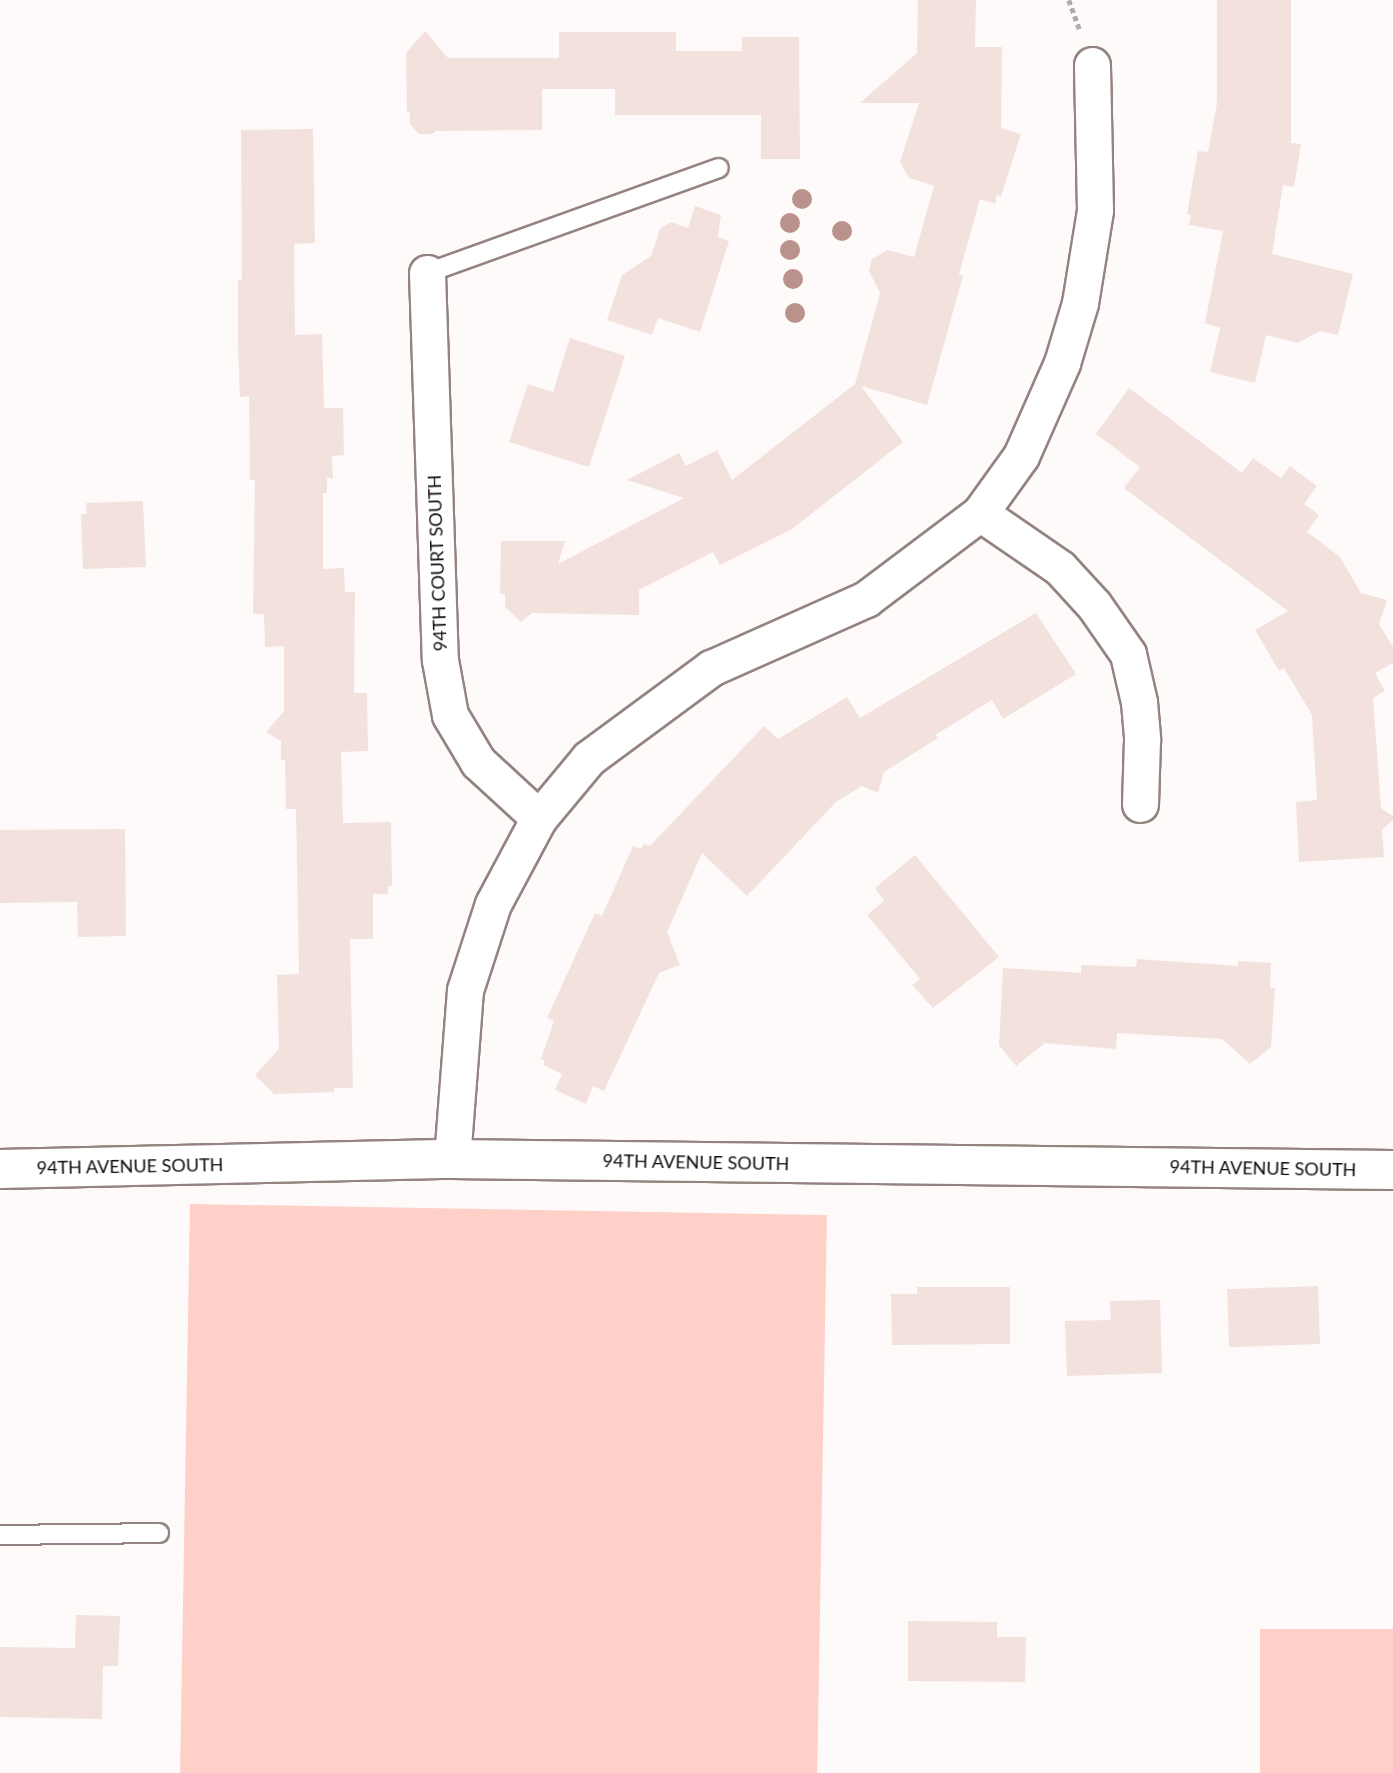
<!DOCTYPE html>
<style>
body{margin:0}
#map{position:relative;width:1393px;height:1773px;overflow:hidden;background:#fefafa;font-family:Lato,sans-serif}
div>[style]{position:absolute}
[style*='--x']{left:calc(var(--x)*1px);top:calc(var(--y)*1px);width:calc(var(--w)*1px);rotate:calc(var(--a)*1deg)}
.green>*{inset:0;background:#fed0c8;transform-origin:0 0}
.building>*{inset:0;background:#f3e1dd;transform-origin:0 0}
.path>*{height:4.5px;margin-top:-2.25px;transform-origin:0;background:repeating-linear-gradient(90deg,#b0acab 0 5px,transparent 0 8.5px)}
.roads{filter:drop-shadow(2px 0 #948380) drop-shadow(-2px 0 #948380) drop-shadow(0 2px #948380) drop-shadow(0 -2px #948380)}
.service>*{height:18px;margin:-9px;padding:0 9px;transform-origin:9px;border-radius:9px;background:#fff}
.minor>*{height:35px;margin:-17.5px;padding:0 17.5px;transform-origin:17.5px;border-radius:17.5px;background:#fff}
.tertiary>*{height:38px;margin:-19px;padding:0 19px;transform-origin:19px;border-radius:19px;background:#fff}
.trees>*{width:20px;height:20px;margin:-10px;border-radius:50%;background:#ba928c}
span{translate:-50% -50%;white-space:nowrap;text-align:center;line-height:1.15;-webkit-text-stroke:5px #fff;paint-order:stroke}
.street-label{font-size:18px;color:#0f0a09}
</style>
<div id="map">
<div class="green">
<i style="left:190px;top:1204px;width:637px;height:569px;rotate:1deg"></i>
<i style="left:1393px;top:1629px;width:144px;height:133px;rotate:90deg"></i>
</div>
<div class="building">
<i style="clip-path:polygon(918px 0,976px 0,975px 47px,1002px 47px,1001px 128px,1021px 134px,1001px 196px,997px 195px,995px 204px,980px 199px,959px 274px,963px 276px,927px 405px,861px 386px,903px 442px,792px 529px,720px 565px,713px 552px,639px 590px,639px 615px,532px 613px,521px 622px,505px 607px,505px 594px,500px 594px,501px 541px,565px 541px,558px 564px,684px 498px,627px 480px,679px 453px,686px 466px,717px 450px,732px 480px,855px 384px,880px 293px,869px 271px,872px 259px,888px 250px,914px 257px,934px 186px,909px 178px,900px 162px,919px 103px,860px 103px,917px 53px)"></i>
<i style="clip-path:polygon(1217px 0,1291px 0,1291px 143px,1301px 144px,1294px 187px,1283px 185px,1272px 254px,1353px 274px,1338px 335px,1320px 331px,1298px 343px,1266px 335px,1255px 383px,1210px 372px,1220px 328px,1205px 323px,1223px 231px,1189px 225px,1191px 215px,1187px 214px,1198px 151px,1208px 152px,1217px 103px)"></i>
<i style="clip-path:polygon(425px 31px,448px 58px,559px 58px,559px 32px,676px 32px,676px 51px,742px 51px,742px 37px,799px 37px,800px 159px,761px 159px,761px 115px,615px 115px,615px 89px,542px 89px,542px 130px,436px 131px,432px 134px,419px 134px,410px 124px,410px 112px,407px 112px,406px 53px)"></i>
<i style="clip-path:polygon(313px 129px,315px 243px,294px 244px,295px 335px,322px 334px,324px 408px,343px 408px,344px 455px,332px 456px,333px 478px,327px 478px,327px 493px,323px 493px,323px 569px,344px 568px,345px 592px,355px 592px,354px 693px,367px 693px,368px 751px,341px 752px,343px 823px,391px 822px,392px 886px,388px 886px,388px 894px,373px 894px,373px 939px,350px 939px,353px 1088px,334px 1088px,334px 1092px,274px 1094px,255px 1075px,279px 1049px,277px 975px,299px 974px,296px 809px,286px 809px,285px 760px,281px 760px,281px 741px,266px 732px,284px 711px,284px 646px,265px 647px,264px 614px,253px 614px,255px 480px,250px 480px,249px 396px,240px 397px,238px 348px,238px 280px,242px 280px,241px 130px)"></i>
<i style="clip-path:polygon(695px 206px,721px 215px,718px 237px,729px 241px,700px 332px,658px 318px,652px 335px,607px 320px,622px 275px,651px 256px,660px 229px,671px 222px,688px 228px)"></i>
<i style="clip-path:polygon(570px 338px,625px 356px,589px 467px,509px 442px,528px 384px,553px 392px)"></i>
<i style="clip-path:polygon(1129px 388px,1242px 473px,1253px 458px,1281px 478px,1290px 466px,1317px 486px,1304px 504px,1319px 515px,1307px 532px,1340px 557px,1361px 593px,1387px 600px,1379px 624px,1393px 647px,1393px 663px,1375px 673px,1385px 691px,1373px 698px,1381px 808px,1393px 816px,1393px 820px,1382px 830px,1384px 857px,1299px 862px,1296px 802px,1317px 800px,1312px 715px,1284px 668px,1279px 671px,1255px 630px,1288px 611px,1124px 488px,1140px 467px,1096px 434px)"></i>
<i style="clip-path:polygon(143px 501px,146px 567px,83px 569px,81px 514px,87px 514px,86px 503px)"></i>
<i style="clip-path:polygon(1036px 613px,1076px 674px,1003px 719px,992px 700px,935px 735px,938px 738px,884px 772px,878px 793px,862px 786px,836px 802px,747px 896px,702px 853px,667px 932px,680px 965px,659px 973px,604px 1091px,593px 1086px,586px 1104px,555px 1090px,562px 1074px,543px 1065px,545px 1060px,541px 1059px,554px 1021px,547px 1018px,595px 913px,602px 916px,633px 846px,641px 849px,644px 844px,650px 846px,764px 726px,778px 739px,847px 697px,860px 718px)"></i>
<i style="clip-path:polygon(125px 829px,126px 936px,78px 937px,77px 902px,0 903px,0 830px)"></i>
<i style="clip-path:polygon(915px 855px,999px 957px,933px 1008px,912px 985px,920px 979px,867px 915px,884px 901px,875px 888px)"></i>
<i style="clip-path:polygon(1137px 959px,1238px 966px,1238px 961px,1271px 963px,1270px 988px,1275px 988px,1271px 1047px,1250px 1064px,1222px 1039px,1117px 1033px,1116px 1049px,1045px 1043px,1016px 1066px,999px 1045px,1003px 968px,1081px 973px,1081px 965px,1136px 967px)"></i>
<i style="left:1318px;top:1286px;width:58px;height:91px;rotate:88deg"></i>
<i style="clip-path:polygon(917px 1287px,1010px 1287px,1010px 1344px,892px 1345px,891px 1294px,917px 1294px)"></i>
<i style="clip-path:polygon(1160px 1300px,1162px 1373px,1067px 1376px,1065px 1321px,1111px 1320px,1110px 1301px)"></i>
<i style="clip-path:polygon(76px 1615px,120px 1616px,118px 1666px,103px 1666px,102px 1719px,0 1717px,0 1647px,75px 1648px)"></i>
<i style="clip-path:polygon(908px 1621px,997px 1622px,997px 1637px,1026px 1637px,1025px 1682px,908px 1681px)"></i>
</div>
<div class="path">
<i style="--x:1069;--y:0;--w:33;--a:70"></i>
</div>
<div class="roads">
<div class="service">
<i style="--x:427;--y:273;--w:310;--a:-19.8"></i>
<i style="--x:0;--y:1535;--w:159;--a:-0.7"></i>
</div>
<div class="minor">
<i style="--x:427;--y:273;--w:387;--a:88.1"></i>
<i style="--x:440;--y:660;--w:56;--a:79.7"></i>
<i style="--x:450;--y:715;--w:55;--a:59.2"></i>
<i style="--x:478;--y:762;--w:83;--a:42.6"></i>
<i style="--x:980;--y:513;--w:97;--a:34.5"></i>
<i style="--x:1060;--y:568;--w:50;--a:47.4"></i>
<i style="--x:1094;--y:605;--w:60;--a:55.2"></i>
<i style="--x:1128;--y:654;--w:49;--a:77.1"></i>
<i style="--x:1139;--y:702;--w:38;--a:85"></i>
<i style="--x:1142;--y:740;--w:64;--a:91.8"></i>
<i style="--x:452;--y:1159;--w:169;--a:-85.6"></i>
<i style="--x:465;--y:990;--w:90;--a:-72"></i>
<i style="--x:493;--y:904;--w:98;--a:-61.9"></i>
<i style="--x:539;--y:818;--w:78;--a:-50.2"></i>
<i style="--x:589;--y:758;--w:152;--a:-36.4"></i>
<i style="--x:711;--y:668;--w:170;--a:-24"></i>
<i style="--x:866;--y:599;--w:143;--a:-37"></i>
<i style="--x:980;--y:513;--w:70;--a:-54.3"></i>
<i style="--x:1021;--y:456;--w:102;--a:-66.2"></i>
<i style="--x:1062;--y:363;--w:63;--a:-73.3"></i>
<i style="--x:1080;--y:303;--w:94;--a:-80.8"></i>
<i style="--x:1095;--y:210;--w:145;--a:-91.2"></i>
</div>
<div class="tertiary">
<i style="--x:0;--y:1169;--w:452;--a:-1.3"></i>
<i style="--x:452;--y:1159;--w:941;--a:0.67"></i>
</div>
</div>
<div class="trees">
<i style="left:802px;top:199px"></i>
<i style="left:790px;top:223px"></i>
<i style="left:842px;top:231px"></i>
<i style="left:790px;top:250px"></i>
<i style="left:793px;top:279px"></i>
<i style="left:795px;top:313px"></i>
</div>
<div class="street-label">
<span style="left:437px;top:563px;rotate:-92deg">94TH COURT SOUTH</span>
<span style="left:696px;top:1162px;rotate:1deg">94TH AVENUE SOUTH</span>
<span style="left:130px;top:1166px;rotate:-1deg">94TH AVENUE SOUTH</span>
<span style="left:1263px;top:1168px;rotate:1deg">94TH AVENUE SOUTH</span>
</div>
</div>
